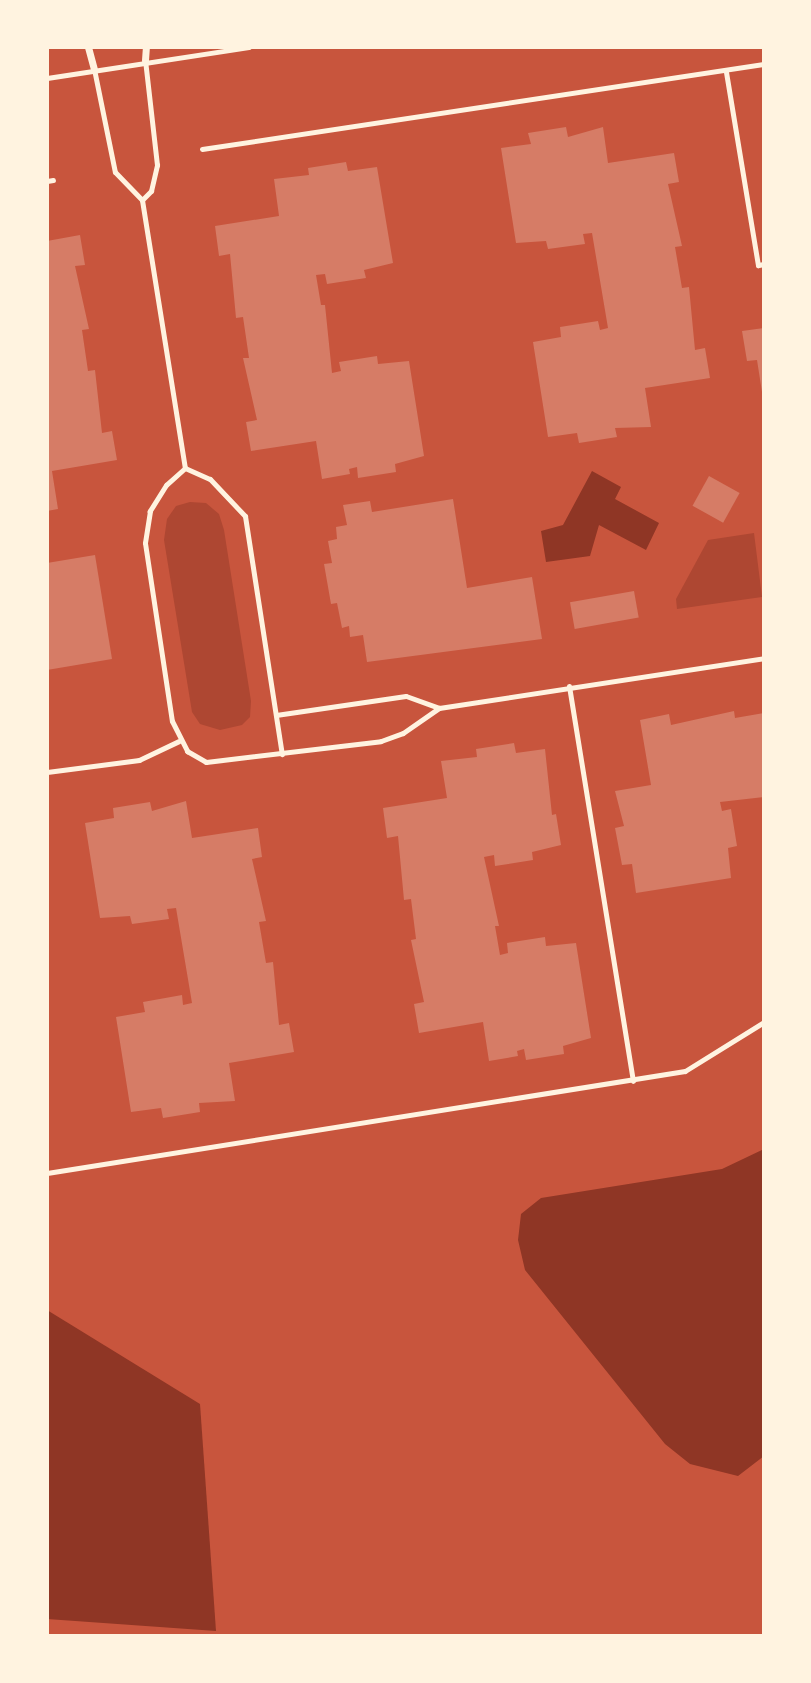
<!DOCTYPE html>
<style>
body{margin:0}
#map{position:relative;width:811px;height:1683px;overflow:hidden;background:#c8553d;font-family:"Playfair Display",serif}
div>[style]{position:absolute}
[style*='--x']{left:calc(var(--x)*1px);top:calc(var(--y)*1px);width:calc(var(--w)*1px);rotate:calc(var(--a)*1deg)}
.green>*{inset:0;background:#ae4732}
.water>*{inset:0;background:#8f3625}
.building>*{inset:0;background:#d67c66;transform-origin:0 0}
.service>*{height:5px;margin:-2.5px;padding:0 2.5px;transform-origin:2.5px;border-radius:2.5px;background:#fff3e0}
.minor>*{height:7px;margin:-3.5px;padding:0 3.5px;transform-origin:3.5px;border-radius:3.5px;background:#fff3e0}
span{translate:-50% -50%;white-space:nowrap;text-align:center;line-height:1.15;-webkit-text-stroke:6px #fff3e0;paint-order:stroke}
.frame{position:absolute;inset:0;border:49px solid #fff3e0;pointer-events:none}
</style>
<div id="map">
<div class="green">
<i style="clip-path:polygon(190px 502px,206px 503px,219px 514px,224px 530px,251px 701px,250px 717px,242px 725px,220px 730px,200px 724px,192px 712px,164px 540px,167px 519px,176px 506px)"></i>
<i style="clip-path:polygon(754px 533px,762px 597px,677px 609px,676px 599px,708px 540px)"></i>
</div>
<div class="water">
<i style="clip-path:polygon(592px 471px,621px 487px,615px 499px,659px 523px,646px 550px,599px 525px,590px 556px,546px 562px,541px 531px,563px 525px)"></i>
<i style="clip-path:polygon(764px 1149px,764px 1456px,738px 1476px,690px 1464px,665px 1444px,525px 1270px,518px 1240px,521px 1214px,541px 1198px,722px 1169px)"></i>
<i style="clip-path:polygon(47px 1310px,200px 1404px,216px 1631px,47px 1619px)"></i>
</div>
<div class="building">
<i style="clip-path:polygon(566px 127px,568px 137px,603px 127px,608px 163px,674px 153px,679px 182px,668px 184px,682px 246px,675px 247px,682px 288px,689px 287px,695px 350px,705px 348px,710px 378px,645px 388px,651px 427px,615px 428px,617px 437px,579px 443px,577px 433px,548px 437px,533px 342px,561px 337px,560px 327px,598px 321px,600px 330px,608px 328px,592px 233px,583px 234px,585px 244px,548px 249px,546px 241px,516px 243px,501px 148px,531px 144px,528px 133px)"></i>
<i style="clip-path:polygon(346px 162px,348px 171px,377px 167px,393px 263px,364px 270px,366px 278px,327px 284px,325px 274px,316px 275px,321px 305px,325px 305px,332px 373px,341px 371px,339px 362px,377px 356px,378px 364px,409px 361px,424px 456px,395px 464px,396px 472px,358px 478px,357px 467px,349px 469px,350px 474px,322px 479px,316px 441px,251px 451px,246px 422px,257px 420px,243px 358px,249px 358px,243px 317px,236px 318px,230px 254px,219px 256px,215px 226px,279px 216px,274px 179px,309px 175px,308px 168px)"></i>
<i style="clip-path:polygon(80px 235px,85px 265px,75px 266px,89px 329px,82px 330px,88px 371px,95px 370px,102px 433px,112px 431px,117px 460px,52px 471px,58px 509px,47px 511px,47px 241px)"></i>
<i style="clip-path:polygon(764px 328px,764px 391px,762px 392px,757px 360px,747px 361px,742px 331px)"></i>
<i style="left:709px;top:476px;width:35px;height:34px;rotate:29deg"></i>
<i style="clip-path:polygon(453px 499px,467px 588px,532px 577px,542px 639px,367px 662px,363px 635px,350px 637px,349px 626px,342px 628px,337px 603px,331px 604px,324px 564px,332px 563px,328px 541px,337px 539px,336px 527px,347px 525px,343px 505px,370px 501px,372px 512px)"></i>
<i style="clip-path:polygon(95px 555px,112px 659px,47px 670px,47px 563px)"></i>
<i style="left:634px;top:591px;width:27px;height:65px;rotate:80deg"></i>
<i style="clip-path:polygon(734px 711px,735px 718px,764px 713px,764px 797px,720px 802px,722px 811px,731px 809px,737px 846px,728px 848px,731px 878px,636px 893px,632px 864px,622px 865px,615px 828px,624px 826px,615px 791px,651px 785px,640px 720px,669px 714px,671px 725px)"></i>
<i style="clip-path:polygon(514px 743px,516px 753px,545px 749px,552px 815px,556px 814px,561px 845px,532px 852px,533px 860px,495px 866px,494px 855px,484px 857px,499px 926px,495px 926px,500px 955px,508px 953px,507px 943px,545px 937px,546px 946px,576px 943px,591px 1038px,563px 1046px,564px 1054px,526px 1060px,524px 1049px,517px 1051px,518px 1056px,489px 1061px,483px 1022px,419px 1033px,414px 1004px,424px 1002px,411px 940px,416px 939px,411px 899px,404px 900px,398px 836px,387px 838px,383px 808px,447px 798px,441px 761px,477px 757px,476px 749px)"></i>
<i style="clip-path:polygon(186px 801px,192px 838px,258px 828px,262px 857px,252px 859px,266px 921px,259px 922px,266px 963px,273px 962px,279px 1025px,289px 1023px,294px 1052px,229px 1063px,235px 1101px,199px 1103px,200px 1112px,163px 1118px,161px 1108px,131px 1112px,116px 1017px,145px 1012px,143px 1002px,182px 995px,183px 1005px,192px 1003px,176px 908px,167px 909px,169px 919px,132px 924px,130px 916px,100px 918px,85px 823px,114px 818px,113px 808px,150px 802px,152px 811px)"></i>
</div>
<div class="service">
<i style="--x:94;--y:69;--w:105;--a:78.5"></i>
<i style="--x:115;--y:172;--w:39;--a:46"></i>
<i style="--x:142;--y:200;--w:271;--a:80.9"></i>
<i style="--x:726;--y:72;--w:196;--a:80.6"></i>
<i style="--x:758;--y:265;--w:6;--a:-9"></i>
<i style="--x:47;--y:78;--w:204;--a:-8.7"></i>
<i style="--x:202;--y:149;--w:568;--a:-8.6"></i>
<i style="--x:47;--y:181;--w:6;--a:-9"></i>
<i style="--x:142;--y:200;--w:13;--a:-45"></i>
<i style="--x:151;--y:191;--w:27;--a:-77"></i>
<i style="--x:157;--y:165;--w:106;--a:-96.5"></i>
<i style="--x:185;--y:468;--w:25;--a:138"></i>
<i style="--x:166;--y:485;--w:31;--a:122"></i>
<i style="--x:150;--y:511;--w:32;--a:99"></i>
<i style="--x:145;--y:543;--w:180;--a:81.4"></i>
<i style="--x:172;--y:721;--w:34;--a:63"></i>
<i style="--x:187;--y:751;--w:22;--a:30"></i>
<i style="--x:206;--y:762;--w:176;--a:-6.8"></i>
<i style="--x:381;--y:741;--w:23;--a:-20"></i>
<i style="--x:403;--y:733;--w:44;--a:-34.8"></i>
<i style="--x:439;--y:708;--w:329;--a:-8.7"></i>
<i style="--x:185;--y:468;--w:27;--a:24"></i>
<i style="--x:210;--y:479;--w:51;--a:46.6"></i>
<i style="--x:245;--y:516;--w:241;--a:81.2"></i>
<i style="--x:569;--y:686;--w:400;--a:80.8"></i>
<i style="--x:276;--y:715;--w:131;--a:-8.3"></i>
<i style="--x:406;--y:696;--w:35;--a:20"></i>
<i style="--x:47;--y:772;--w:93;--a:-7.4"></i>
<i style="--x:139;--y:760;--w:44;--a:-25.4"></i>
<i style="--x:47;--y:1173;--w:646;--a:-9.08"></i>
<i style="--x:685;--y:1071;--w:93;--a:-31.8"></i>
</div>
<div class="minor">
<i style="--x:88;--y:47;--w:23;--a:75"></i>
<i style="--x:145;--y:60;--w:13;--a:-86"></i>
</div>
<div class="frame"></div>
</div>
